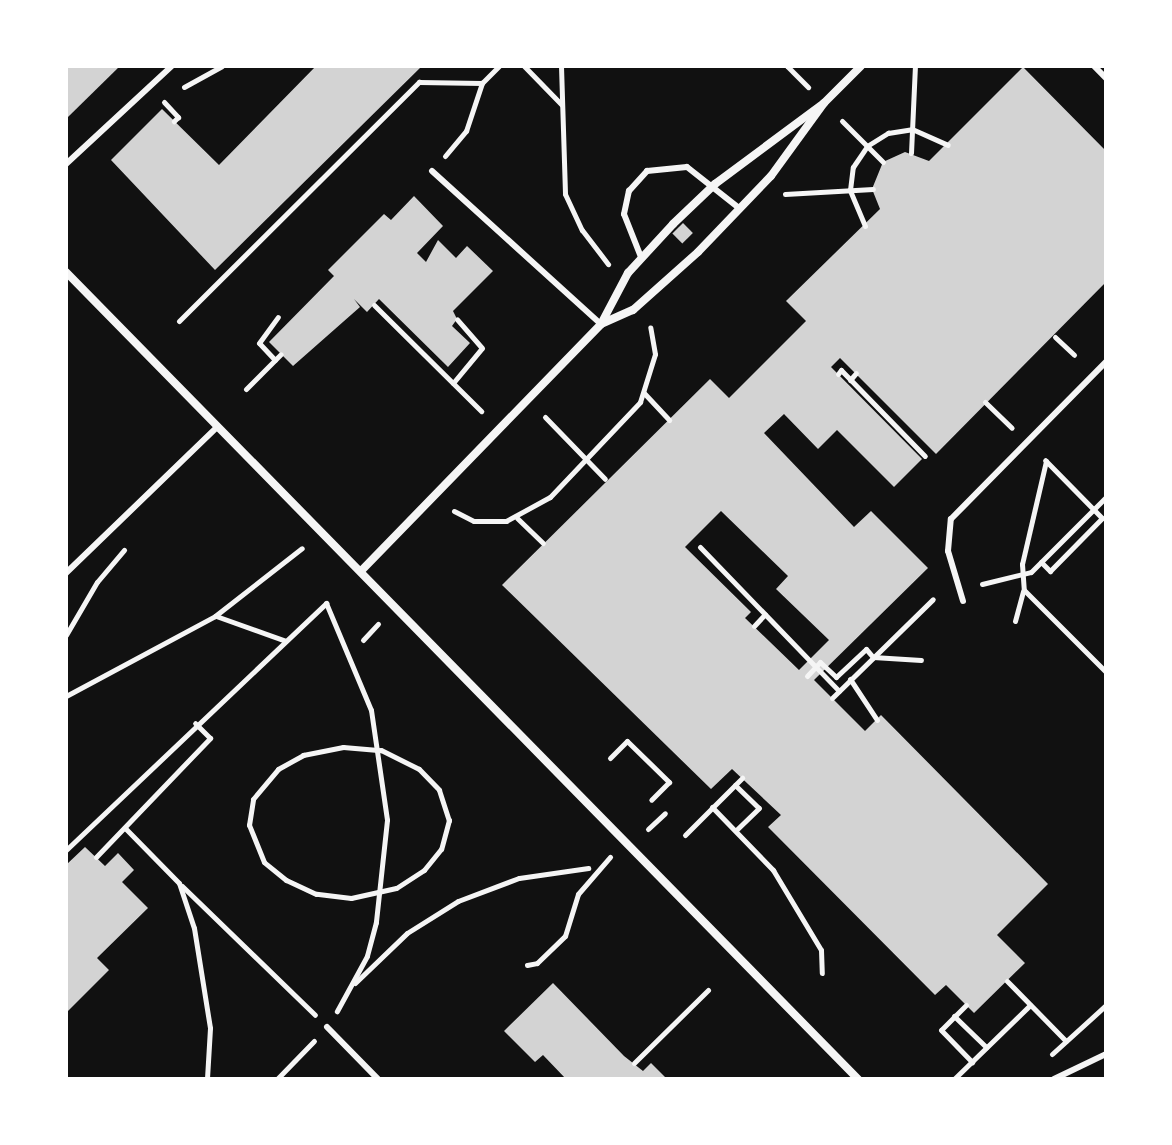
<!DOCTYPE html>
<style>
body{margin:0}
#map{position:relative;width:1172px;height:1145px;overflow:hidden;background:#111;font-family:Rubik,sans-serif}
div>[style]{position:absolute}
[style*='--x']{left:calc(var(--x)*1px);top:calc(var(--y)*1px);width:calc(var(--w)*1px);rotate:calc(var(--a)*1deg)}
.building>*{inset:0;background:#d3d3d3;transform-origin:0 0}
.path>*{height:5px;margin:-2.5px;padding:0 2.5px;transform-origin:2.5px;border-radius:2.5px;background:#f5f5f5}
.service>*{height:6px;margin:-3px;padding:0 3px;transform-origin:3px;border-radius:3px;background:#f5f5f5}
.minor>*{height:8px;margin:-4px;padding:0 4px;transform-origin:4px;border-radius:4px;background:#f5f5f5}
span{translate:-50% -50%;white-space:nowrap;text-align:center;line-height:1.15;-webkit-text-stroke:6px #fff;paint-order:stroke}
.frame{position:absolute;inset:0;border:68px solid #fff;pointer-events:none}
</style>
<div id="map">
<div class="building">
<i style="clip-path:polygon(66px 66px,120px 66px,68px 117px)"></i>
<i style="clip-path:polygon(316px 66px,422px 66px,215px 270px,111px 160px,162px 109px,219px 165px)"></i>
<i style="clip-path:polygon(evenodd,1023px 67px,1106px 151px,1106px 282px,936px 454px,840px 358px,831px 367px,922px 459px,894px 487px,837px 430px,818px 449px,784px 414px,764px 433px,854px 527px,871px 511px,928px 568px,814px 680px,865px 731px,881px 715px,1048px 884px,997px 935px,1025px 963px,974px 1013px,946px 985px,935px 995px,768px 827px,781px 815px,732px 769px,711px 789px,502px 585px,710px 379px,729px 398px,806px 321px,786px 301px,880px 209px,872px 189px,883px 162px,905px 152px,929px 161px,1023px 67px,721px 511px,788px 576px,776px 589px,829px 640px,799px 670px,745px 618px,751px 612px,685px 547px,721px 511px)"></i>
<i style="clip-path:polygon(414px 196px,443px 226px,417px 253px,426px 262px,438px 240px,456px 258px,467px 246px,493px 271px,453px 311px,457px 319px,452px 326px,470px 343px,448px 367px,379px 299px,367px 312px,354px 299px,360px 307px,293px 366px,269px 342px,334px 276px,328px 270px,384px 214px,391px 220px)"></i>
<i style="left:683px;top:223px;width:14px;height:15px;rotate:45deg"></i>
<i style="clip-path:polygon(85px 847px,105px 866px,118px 853px,134px 870px,122px 882px,148px 908px,97px 958px,109px 970px,66px 1013px,66px 865px)"></i>
<i style="clip-path:polygon(553px 983px,624px 1056px,643px 1071px,651px 1063px,667px 1079px,566px 1079px,543px 1055px,535px 1062px,504px 1031px)"></i>
</div>
<div class="path">
<i style="--x:524;--y:66;--w:54;--a:45.7"></i>
<i style="--x:561;--y:66;--w:128;--a:88.2"></i>
<i style="--x:565;--y:194;--w:40;--a:65"></i>
<i style="--x:582;--y:230;--w:43;--a:52.6"></i>
<i style="--x:787;--y:66;--w:30;--a:45"></i>
<i style="--x:184;--y:87;--w:43;--a:-28.9"></i>
<i style="--x:164;--y:102;--w:21;--a:47"></i>
<i style="--x:178;--y:117;--w:6;--a:135"></i>
<i style="--x:842;--y:121;--w:58;--a:45"></i>
<i style="--x:911;--y:153;--w:87;--a:-87.4"></i>
<i style="--x:445;--y:156;--w:33;--a:-50"></i>
<i style="--x:466;--y:131;--w:51;--a:-71.6"></i>
<i style="--x:785;--y:194;--w:88;--a:-3.3"></i>
<i style="--x:865;--y:226;--w:39;--a:-113"></i>
<i style="--x:850;--y:190;--w:23;--a:-83"></i>
<i style="--x:853;--y:167;--w:25;--a:-56"></i>
<i style="--x:867;--y:146;--w:25;--a:-32"></i>
<i style="--x:888;--y:133;--w:24;--a:-9"></i>
<i style="--x:912;--y:129;--w:39;--a:24"></i>
<i style="--x:374;--y:305;--w:151;--a:44.7"></i>
<i style="--x:179;--y:321;--w:339;--a:-44.9"></i>
<i style="--x:419;--y:82;--w:63;--a:0.9"></i>
<i style="--x:482;--y:83;--w:24;--a:-45"></i>
<i style="--x:1055;--y:337;--w:26;--a:43"></i>
<i style="--x:275;--y:360;--w:23;--a:-133"></i>
<i style="--x:259;--y:343;--w:32;--a:-54"></i>
<i style="--x:838;--y:374;--w:5;--a:-53"></i>
<i style="--x:841;--y:370;--w:120;--a:45.7"></i>
<i style="--x:850;--y:380;--w:9;--a:-49"></i>
<i style="--x:453;--y:383;--w:45;--a:-50.4"></i>
<i style="--x:482;--y:348;--w:38;--a:-131"></i>
<i style="--x:246;--y:389;--w:49;--a:-45"></i>
<i style="--x:644;--y:393;--w:37;--a:47"></i>
<i style="--x:985;--y:402;--w:37;--a:44"></i>
<i style="--x:545;--y:417;--w:86;--a:45.9"></i>
<i style="--x:1046;--y:461;--w:106;--a:103.1"></i>
<i style="--x:1022;--y:564;--w:26;--a:86"></i>
<i style="--x:1024;--y:590;--w:116;--a:45"></i>
<i style="--x:454;--y:511;--w:22;--a:27"></i>
<i style="--x:474;--y:521;--w:32;--a:0"></i>
<i style="--x:506;--y:521;--w:50;--a:-28.6"></i>
<i style="--x:550;--y:497;--w:131;--a:-46.5"></i>
<i style="--x:640;--y:402;--w:50;--a:-72.6"></i>
<i style="--x:655;--y:354;--w:27;--a:-100"></i>
<i style="--x:517;--y:518;--w:36;--a:44"></i>
<i style="--x:700;--y:547;--w:200;--a:46"></i>
<i style="--x:1041;--y:562;--w:13;--a:45"></i>
<i style="--x:1050;--y:571;--w:74;--a:-45.5"></i>
<i style="--x:1102;--y:518;--w:81;--a:-134.5"></i>
<i style="--x:982;--y:584;--w:50;--a:-13.8"></i>
<i style="--x:1031;--y:572;--w:106;--a:-45"></i>
<i style="--x:216;--y:616;--w:74;--a:19.7"></i>
<i style="--x:1015;--y:621;--w:31;--a:-75"></i>
<i style="--x:754;--y:626;--w:16;--a:-47"></i>
<i style="--x:66;--y:635;--w:61;--a:-59.7"></i>
<i style="--x:97;--y:582;--w:42;--a:-49.8"></i>
<i style="--x:363;--y:640;--w:22;--a:-47"></i>
<i style="--x:807;--y:676;--w:19;--a:-47"></i>
<i style="--x:820;--y:662;--w:22;--a:43"></i>
<i style="--x:836;--y:677;--w:41;--a:-43"></i>
<i style="--x:866;--y:649;--w:11;--a:49"></i>
<i style="--x:873;--y:657;--w:48;--a:3.6"></i>
<i style="--x:850;--y:679;--w:49;--a:56.6"></i>
<i style="--x:66;--y:696;--w:169;--a:-28.2"></i>
<i style="--x:215;--y:616;--w:110;--a:-38"></i>
<i style="--x:832;--y:698;--w:141;--a:-44.4"></i>
<i style="--x:343;--y:747;--w:38;--a:5"></i>
<i style="--x:381;--y:750;--w:42;--a:26.6"></i>
<i style="--x:419;--y:769;--w:29;--a:46"></i>
<i style="--x:439;--y:790;--w:32;--a:72"></i>
<i style="--x:449;--y:820;--w:30;--a:105"></i>
<i style="--x:441;--y:849;--w:27;--a:129"></i>
<i style="--x:424;--y:870;--w:33;--a:147"></i>
<i style="--x:396;--y:888;--w:46;--a:167.5"></i>
<i style="--x:351;--y:898;--w:35;--a:-173"></i>
<i style="--x:316;--y:894;--w:33;--a:-155"></i>
<i style="--x:286;--y:880;--w:28;--a:-141"></i>
<i style="--x:264;--y:862;--w:40;--a:-112"></i>
<i style="--x:249;--y:825;--w:26;--a:-81"></i>
<i style="--x:253;--y:799;--w:39;--a:-50"></i>
<i style="--x:278;--y:769;--w:29;--a:-29"></i>
<i style="--x:303;--y:755;--w:41;--a:-11.3"></i>
<i style="--x:610;--y:758;--w:24;--a:-45"></i>
<i style="--x:627;--y:741;--w:59;--a:44.3"></i>
<i style="--x:669;--y:782;--w:25;--a:135"></i>
<i style="--x:735;--y:785;--w:33;--a:44"></i>
<i style="--x:759;--y:808;--w:32;--a:136"></i>
<i style="--x:712;--y:807;--w:88;--a:45.9"></i>
<i style="--x:773;--y:870;--w:93;--a:59"></i>
<i style="--x:821;--y:950;--w:23;--a:88"></i>
<i style="--x:125;--y:828;--w:77;--a:45.5"></i>
<i style="--x:179;--y:883;--w:47;--a:71.6"></i>
<i style="--x:194;--y:928;--w:101;--a:80.9"></i>
<i style="--x:210;--y:1028;--w:51;--a:93.4"></i>
<i style="--x:648;--y:829;--w:23;--a:-43"></i>
<i style="--x:685;--y:835;--w:81;--a:-45"></i>
<i style="--x:66;--y:850;--w:359;--a:-43.5"></i>
<i style="--x:326;--y:603;--w:116;--a:67.2"></i>
<i style="--x:371;--y:710;--w:111;--a:81.7"></i>
<i style="--x:387;--y:820;--w:103;--a:96.2"></i>
<i style="--x:376;--y:922;--w:35;--a:105"></i>
<i style="--x:367;--y:956;--w:63;--a:118.6"></i>
<i style="--x:96;--y:857;--w:165;--a:-46.2"></i>
<i style="--x:210;--y:738;--w:21;--a:-135"></i>
<i style="--x:182;--y:886;--w:185;--a:44.1"></i>
<i style="--x:527;--y:965;--w:10;--a:-11"></i>
<i style="--x:537;--y:963;--w:39;--a:-44"></i>
<i style="--x:565;--y:936;--w:44;--a:-72.8"></i>
<i style="--x:578;--y:894;--w:49;--a:-49.1"></i>
<i style="--x:1007;--y:981;--w:84;--a:45.5"></i>
<i style="--x:355;--y:983;--w:72;--a:-43.9"></i>
<i style="--x:407;--y:933;--w:60;--a:-32.1"></i>
<i style="--x:458;--y:901;--w:65;--a:-20.7"></i>
<i style="--x:519;--y:878;--w:70;--a:-8.2"></i>
<i style="--x:966;--y:1005;--w:35;--a:135"></i>
<i style="--x:941;--y:1030;--w:45;--a:45.9"></i>
<i style="--x:954;--y:1016;--w:45;--a:44.1"></i>
<i style="--x:1052;--y:1054;--w:73;--a:-42.2"></i>
<i style="--x:634;--y:1063;--w:104;--a:-44.6"></i>
<i style="--x:277;--y:1079;--w:53;--a:-45.8"></i>
<i style="--x:954;--y:1079;--w:106;--a:-44.2"></i>
</div>
<div class="service">
<i style="--x:1094;--y:66;--w:17;--a:45"></i>
<i style="--x:66;--y:164;--w:144;--a:-42.8"></i>
<i style="--x:432;--y:171;--w:228;--a:42.2"></i>
<i style="--x:641;--y:257;--w:46;--a:-111.6"></i>
<i style="--x:624;--y:214;--w:24;--a:-78"></i>
<i style="--x:629;--y:191;--w:27;--a:-48"></i>
<i style="--x:647;--y:171;--w:40;--a:-5.7"></i>
<i style="--x:687;--y:167;--w:66;--a:38.3"></i>
<i style="--x:66;--y:573;--w:211;--a:-44"></i>
<i style="--x:963;--y:601;--w:52;--a:-106.7"></i>
<i style="--x:948;--y:551;--w:32;--a:-85"></i>
<i style="--x:951;--y:519;--w:221;--a:-45.4"></i>
<i style="--x:327;--y:1027;--w:73;--a:45.6"></i>
<i style="--x:1054;--y:1079;--w:58;--a:-25.7"></i>
</div>
<div class="minor">
<i style="--x:66;--y:272;--w:1131;--a:45.54"></i>
<i style="--x:601;--y:324;--w:58;--a:-62.1"></i>
<i style="--x:628;--y:273;--w:67;--a:-47.4"></i>
<i style="--x:673;--y:224;--w:58;--a:-43.6"></i>
<i style="--x:715;--y:184;--w:136;--a:-36.6"></i>
<i style="--x:824;--y:103;--w:52;--a:-45"></i>
<i style="--x:362;--y:570;--w:343;--a:-45.8"></i>
<i style="--x:601;--y:324;--w:35;--a:-24"></i>
<i style="--x:633;--y:310;--w:87;--a:-41.7"></i>
<i style="--x:698;--y:252;--w:105;--a:-46.2"></i>
<i style="--x:771;--y:176;--w:90;--a:-54"></i>
</div>
<div class="frame"></div>
</div>
